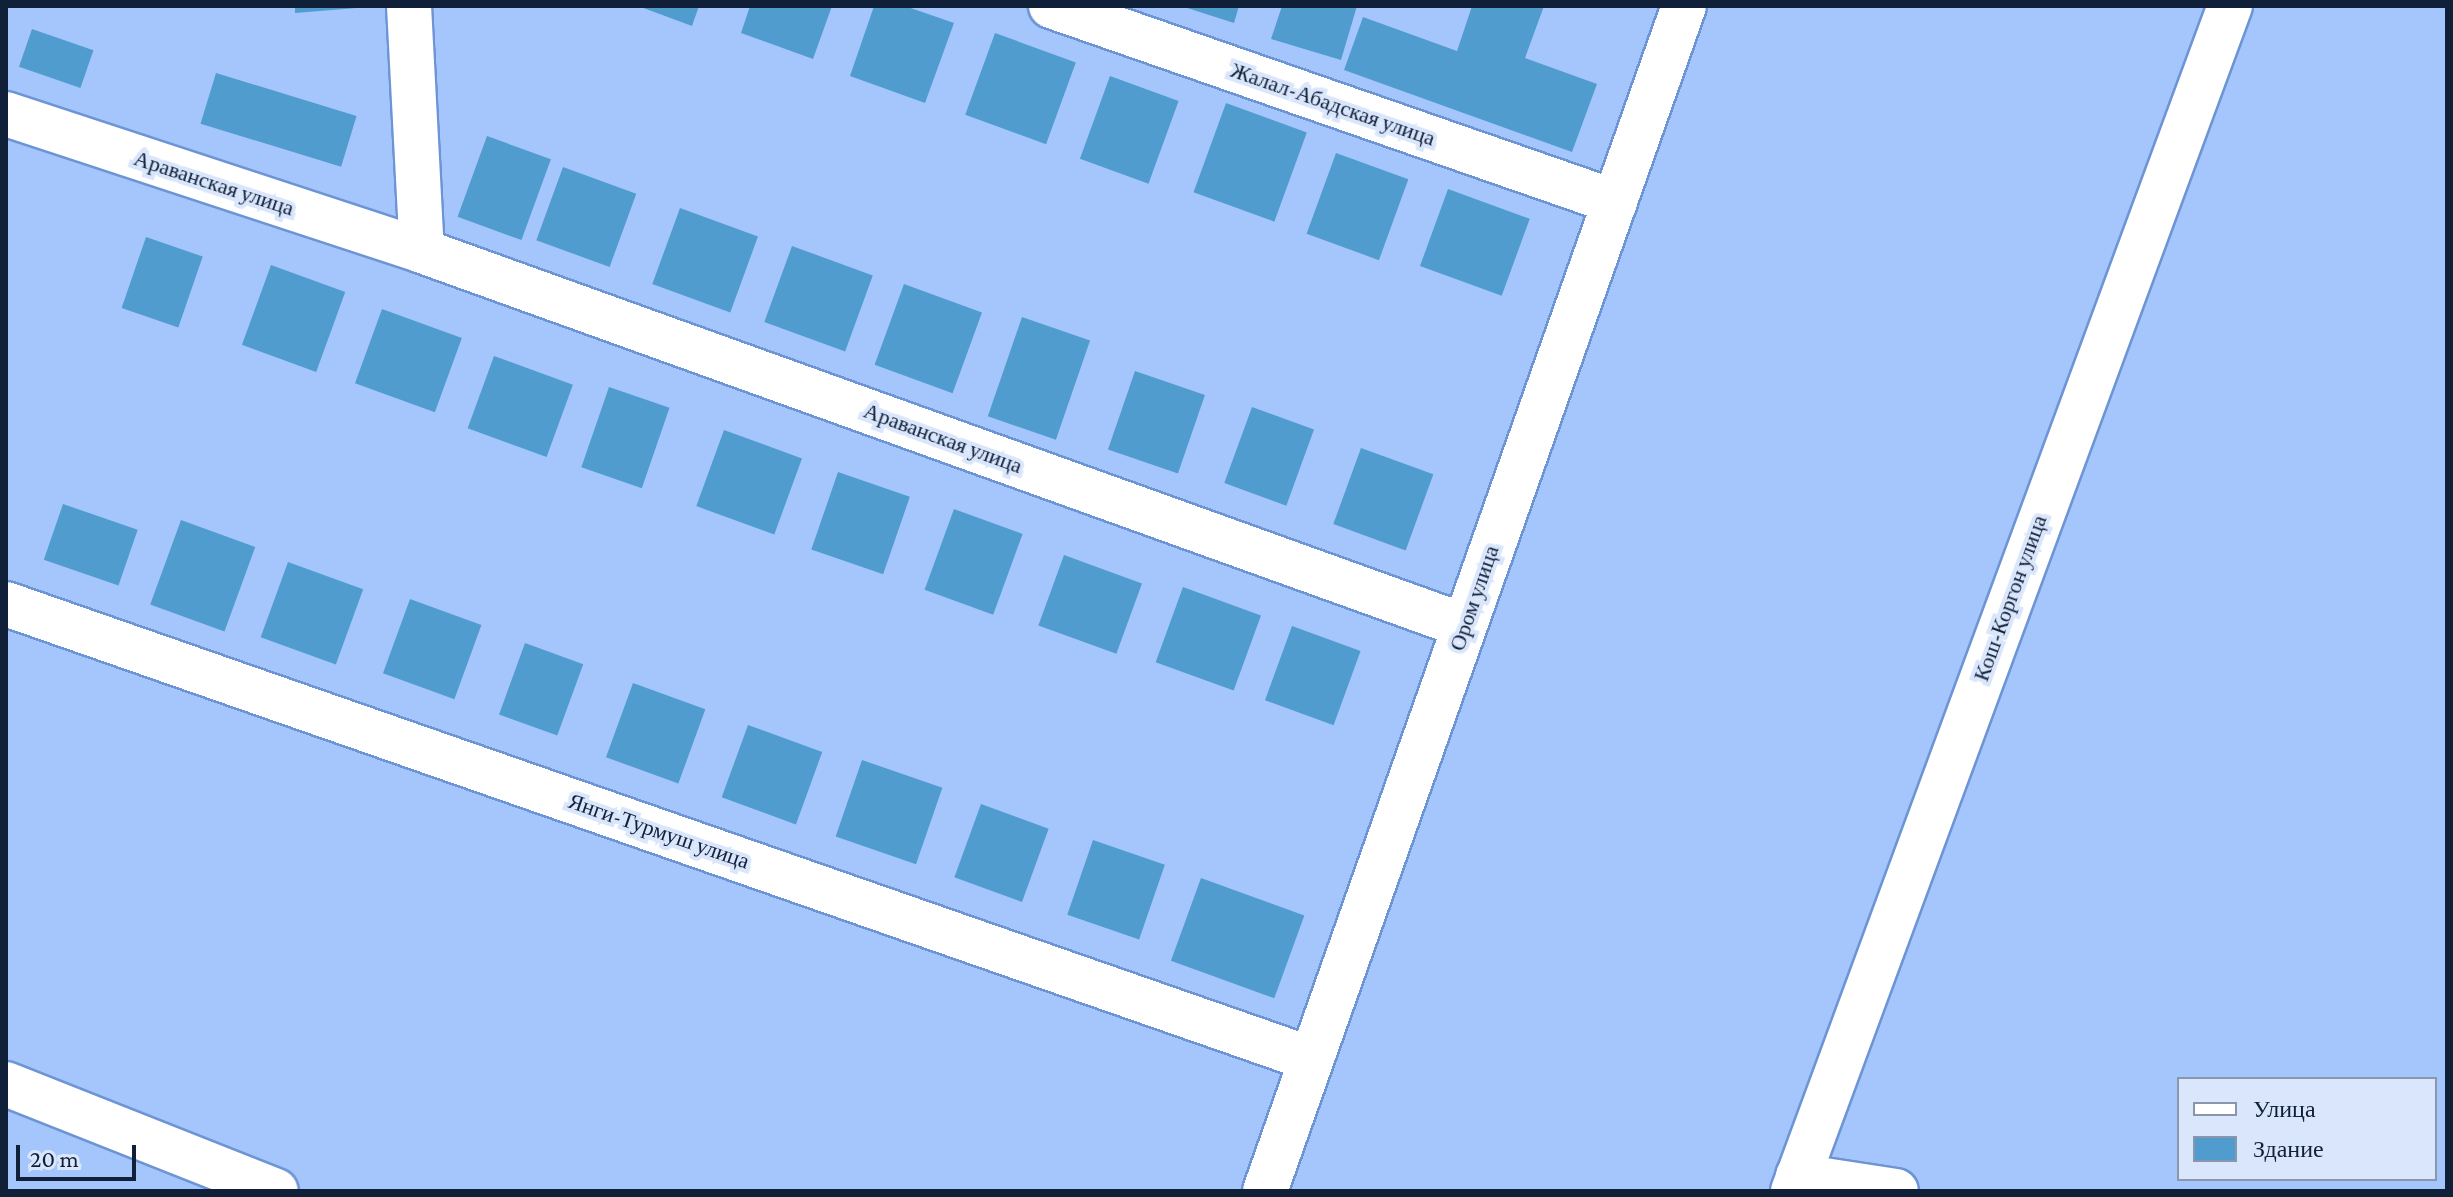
<!DOCTYPE html>
<meta charset="utf-8">
<style>
body{margin:0}
#map{position:relative;width:2453px;height:1197px;overflow:hidden;background:#a5c6fd;font-family:"Crimson Pro",serif}
div>[style]{position:absolute}
[style*='--x']{left:calc(var(--x)*1px);top:calc(var(--y)*1px);width:calc(var(--w)*1px);rotate:calc(var(--a)*1deg)}
.building>*{inset:0;background:#519ccf;transform-origin:0 0}
.roads{filter:drop-shadow(2px 0 #6d94d4) drop-shadow(-2px 0 #6d94d4) drop-shadow(0 2px #6d94d4) drop-shadow(0 -2px #6d94d4)}
.minor>*{height:44px;margin:-22px;padding:0 22px;transform-origin:22px;border-radius:22px;background:#fff}
span{translate:-50% -50%;white-space:nowrap;text-align:center;line-height:1.15;-webkit-text-stroke:8px #d9e6fb;paint-order:stroke}
.street-label{font-size:22px;color:#112039}
.frame{position:absolute;inset:0;border:8px solid #112039;pointer-events:none}
.legend{position:absolute;left:2177px;top:1077px;width:260px;height:104px;box-sizing:border-box;background:#d9e6fb;border:2px solid #8997ad;margin:0;padding:10px 14px;list-style:none;font-size:24px;color:#112039}
.legend li{display:flex;align-items:center;gap:16px;height:40px}
.legend b{width:40px;border:2px solid #8997ad}
.scale{position:absolute;left:16px;top:1145px;width:120px;height:36px;box-sizing:border-box;border:4px solid #112039;border-top:0;padding-left:10px;font-size:24px;line-height:28px;white-space:nowrap;color:#112039;-webkit-text-stroke:6px #d9e6fb;paint-order:stroke}
</style>
<div id="map">
<div class="building">
<i style="clip-path:polygon(295px 6px,357px 6px,357px 8px,295px 13px)"></i>
<i style="clip-path:polygon(638px 6px,699px 6px,692px 26px)"></i>
<i style="clip-path:polygon(750px 6px,832px 6px,813px 59px,741px 33px)"></i>
<i style="clip-path:polygon(874px 6px,905px 6px,954px 23px,925px 103px,850px 76px)"></i>
<i style="clip-path:polygon(1181px 6px,1239px 6px,1234px 23px)"></i>
<i style="clip-path:polygon(1282px 6px,1357px 6px,1341px 60px,1271px 39px)"></i>
<i style="clip-path:polygon(1472px 6px,1544px 6px,1525px 58px,1597px 84px,1572px 152px,1344px 70px,1363px 17px,1457px 51px)"></i>
<i style="left:32px;top:29px;width:65px;height:40px;rotate:19deg"></i>
<i style="left:995px;top:33px;width:86px;height:87px;rotate:20deg"></i>
<i style="left:216px;top:73px;width:147px;height:53px;rotate:17deg"></i>
<i style="left:1110px;top:76px;width:73px;height:88px;rotate:20deg"></i>
<i style="left:1226px;top:103px;width:86px;height:95px;rotate:20deg"></i>
<i style="left:487px;top:136px;width:68px;height:86px;rotate:20deg"></i>
<i style="left:1336px;top:153px;width:77px;height:86px;rotate:20deg"></i>
<i style="left:563px;top:167px;width:78px;height:78px;rotate:20deg"></i>
<i style="left:1448px;top:189px;width:87px;height:82px;rotate:20deg"></i>
<i style="left:680px;top:208px;width:83px;height:81px;rotate:20deg"></i>
<i style="left:146px;top:237px;width:60px;height:75px;rotate:19deg"></i>
<i style="left:792px;top:246px;width:86px;height:81px;rotate:20deg"></i>
<i style="left:271px;top:265px;width:79px;height:85px;rotate:20deg"></i>
<i style="left:904px;top:284px;width:83px;height:86px;rotate:20deg"></i>
<i style="left:382px;top:309px;width:85px;height:79px;rotate:20deg"></i>
<i style="left:1022px;top:317px;width:72px;height:105px;rotate:19deg"></i>
<i style="left:494px;top:356px;width:84px;height:77px;rotate:20deg"></i>
<i style="left:1135px;top:371px;width:74px;height:83px;rotate:19deg"></i>
<i style="left:609px;top:387px;width:64px;height:85px;rotate:19deg"></i>
<i style="left:1252px;top:407px;width:66px;height:81px;rotate:20deg"></i>
<i style="left:724px;top:430px;width:83px;height:81px;rotate:20deg"></i>
<i style="left:1361px;top:448px;width:77px;height:81px;rotate:20deg"></i>
<i style="left:838px;top:472px;width:76px;height:82px;rotate:19deg"></i>
<i style="left:63px;top:504px;width:79px;height:59px;rotate:19deg"></i>
<i style="left:954px;top:509px;width:73px;height:86px;rotate:20deg"></i>
<i style="left:181px;top:520px;width:79px;height:90px;rotate:20deg"></i>
<i style="left:1064px;top:555px;width:83px;height:75px;rotate:20deg"></i>
<i style="left:288px;top:562px;width:80px;height:80px;rotate:20deg"></i>
<i style="left:1183px;top:587px;width:83px;height:80px;rotate:20deg"></i>
<i style="left:410px;top:599px;width:76px;height:79px;rotate:20deg"></i>
<i style="left:1292px;top:626px;width:73px;height:79px;rotate:20deg"></i>
<i style="left:525px;top:643px;width:62px;height:76px;rotate:20deg"></i>
<i style="left:633px;top:683px;width:77px;height:79px;rotate:20deg"></i>
<i style="left:748px;top:725px;width:79px;height:77px;rotate:20deg"></i>
<i style="left:862px;top:760px;width:85px;height:81px;rotate:19deg"></i>
<i style="left:981px;top:804px;width:72px;height:78px;rotate:20deg"></i>
<i style="left:1093px;top:840px;width:76px;height:79px;rotate:19deg"></i>
<i style="left:1201px;top:878px;width:110px;height:88px;rotate:20deg"></i>
</div>
<div class="roads">
<div class="minor">
<i style="--x:409;--y:6;--w:245;--a:87"></i>
<i style="--x:1051;--y:6;--w:597;--a:19.16"></i>
<i style="--x:6;--y:114;--w:438;--a:18.2"></i>
<i style="--x:422;--y:251;--w:1108;--a:19.78"></i>
<i style="--x:6;--y:604;--w:1382;--a:19.22"></i>
<i style="--x:6;--y:1084;--w:290;--a:21.6"></i>
<i style="--x:1798;--y:1176;--w:99;--a:8.7"></i>
<i style="--x:1265;--y:1191;--w:1257;--a:-70.53"></i>
<i style="--x:1793;--y:1191;--w:1263;--a:-69.76"></i>
</div>
</div>
<div class="street-label">
<span style="left:1333px;top:104px;rotate:19deg">Жалал-Абадская улица</span>
<span style="left:214px;top:183px;rotate:18deg">Араванская улица</span>
<span style="left:943px;top:438px;rotate:20deg">Араванская улица</span>
<span style="left:1474px;top:598px;rotate:-71deg">Ором улица</span>
<span style="left:2010px;top:598px;rotate:-70deg">Кош-Коргон улица</span>
<span style="left:659px;top:831px;rotate:19deg">Янги-Турмуш улица</span>
</div>
<div class="frame"></div>
<ul class="legend">
<li><b style="height:10px;background:#fff"></b>Улица</li>
<li><b style="height:22px;background:#519ccf"></b>Здание</li>
</ul>
<div class="scale">20 m</div>
</div>
